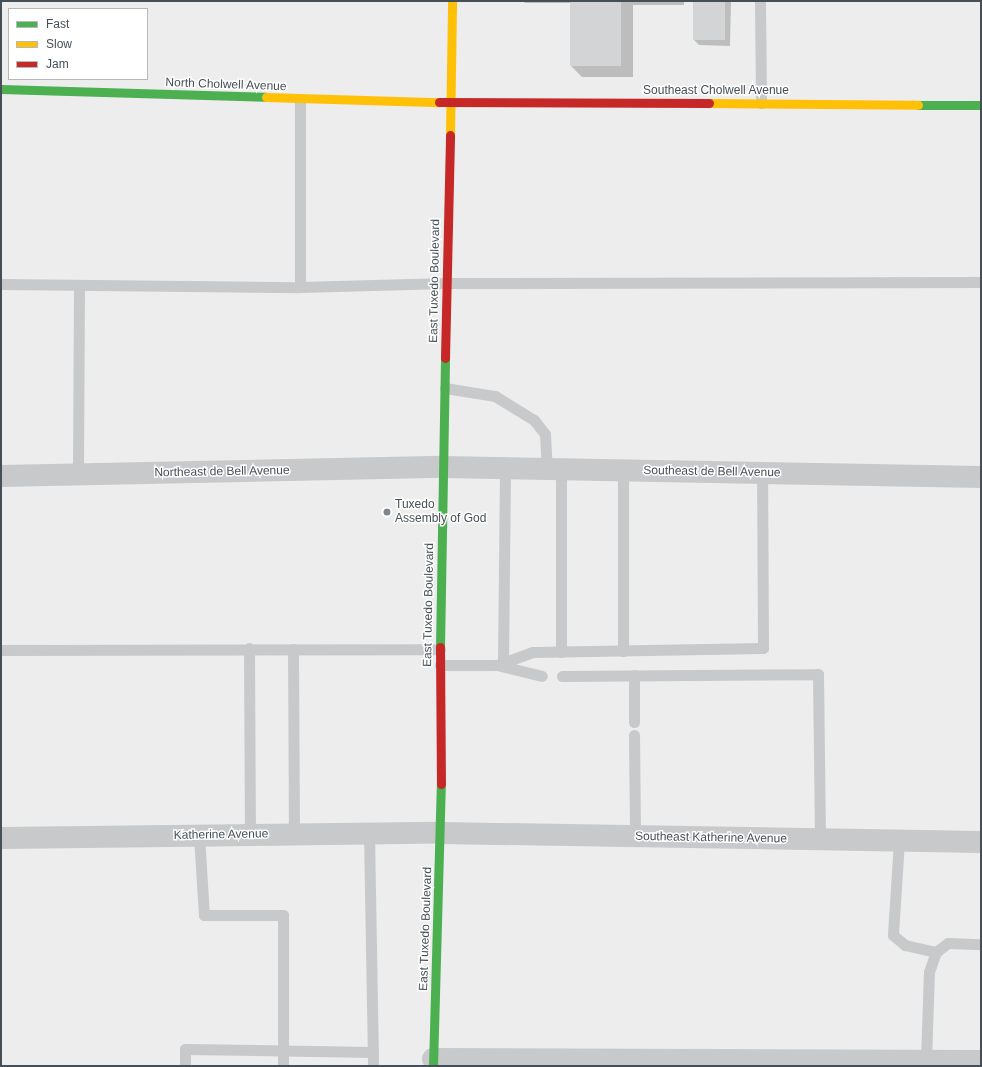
<!DOCTYPE html>
<style>
body{margin:0}
#map{position:relative;width:982px;height:1067px;overflow:hidden;background:#ededed;font-family:Arial,sans-serif}
div>[style]{position:absolute}
[style*='--x']{left:calc(var(--x)*1px);top:calc(var(--y)*1px);width:calc(var(--w)*1px);rotate:calc(var(--a)*1deg)}
.shadow>*{inset:0;background:#0003}
.building>*{inset:0;background:#d3d4d6;transform-origin:0 0}
.lane>*{height:11px;margin:-5.5px;padding:0 5.5px;transform-origin:5.5px;border-radius:5.5px;background:#c7c9cb}
.street>*{height:22px;margin:-11px;padding:0 11px;transform-origin:11px;border-radius:11px;background:#c7c9cb}
.fast>*{height:9px;margin:-4.5px;padding:0 4.5px;transform-origin:4.5px;border-radius:4.5px;background:#4caf50}
.slow>*{height:9px;margin:-4.5px;padding:0 4.5px;transform-origin:4.5px;border-radius:4.5px;background:#ffc107}
.jam>*{height:9px;margin:-4.5px;padding:0 4.5px;transform-origin:4.5px;border-radius:4.5px;background:#c62828}
.dots>*{width:11px;height:11px;translate:-50% -50%;box-sizing:border-box;border:2px solid #fff;border-radius:50%}
span{translate:-50% -50%;white-space:nowrap;text-align:center;line-height:1.15;-webkit-text-stroke:3px #fff;paint-order:stroke}
.street-label{font-size:12px;color:#464f57}
.poi-label{font-size:12px;color:#464f57}
.left{translate:0 -50%;text-align:left}
.frame{position:absolute;inset:0;border:2px solid #464f57;pointer-events:none}
.legend{position:absolute;left:8px;top:8px;width:140px;height:72px;box-sizing:border-box;background:#fff;border:1px solid #b5b9bc;margin:0;padding:5px 7px;list-style:none;font-size:12px;color:#464f57}
.legend li{display:flex;align-items:center;gap:8px;height:20px}
.legend b{width:20px;border:1px solid #b5b9bc}
</style>
<div id="map">
<div class="shadow">
<i style="clip-path:polygon(523px 1px,684px 1px,684px 5px,633px 5px,633px 77px,582px 77px,571px 66px,571px 3px,525px 3px)"></i>
<i style="clip-path:polygon(694px 1px,731px 1px,730px 46px,699px 45px,693px 39px)"></i>
</div>
<div class="building">
<i style="left:570px;top:1px;width:51px;height:65px"></i>
<i style="left:693px;top:1px;width:32px;height:39px"></i>
</div>
<div class="lane">
<i style="--x:760;--y:1;--w:102;--a:89.4"></i>
<i style="--x:300;--y:99;--w:188;--a:90"></i>
<i style="--x:1;--y:284;--w:299;--a:0.6"></i>
<i style="--x:300;--y:287;--w:147;--a:-1.6"></i>
<i style="--x:447;--y:283;--w:534;--a:-0.11"></i>
<i style="--x:445;--y:388;--w:51;--a:9.1"></i>
<i style="--x:495;--y:396;--w:46;--a:31.6"></i>
<i style="--x:534;--y:420;--w:18;--a:52"></i>
<i style="--x:545;--y:434;--w:36;--a:87"></i>
<i style="--x:78;--y:474;--w:189;--a:-89.7"></i>
<i style="--x:249;--y:648;--w:187;--a:89.7"></i>
<i style="--x:293;--y:649;--w:185;--a:89.7"></i>
<i style="--x:1;--y:650;--w:439;--a:-0.1"></i>
<i style="--x:623;--y:651;--w:180;--a:-90"></i>
<i style="--x:561;--y:652;--w:182;--a:-90"></i>
<i style="--x:503;--y:663;--w:194;--a:-89.4"></i>
<i style="--x:440;--y:665;--w:57;--a:0"></i>
<i style="--x:497;--y:665;--w:38;--a:-20"></i>
<i style="--x:533;--y:652;--w:230;--a:-1"></i>
<i style="--x:763;--y:648;--w:175;--a:-90.3"></i>
<i style="--x:497;--y:665;--w:46;--a:13.7"></i>
<i style="--x:634;--y:675;--w:47;--a:90"></i>
<i style="--x:562;--y:676;--w:256;--a:-0.4"></i>
<i style="--x:818;--y:674;--w:165;--a:89.3"></i>
<i style="--x:634;--y:735;--w:101;--a:89.4"></i>
<i style="--x:369;--y:833;--w:233;--a:89"></i>
<i style="--x:199;--y:836;--w:79;--a:86.4"></i>
<i style="--x:204;--y:915;--w:79;--a:0"></i>
<i style="--x:283;--y:915;--w:151;--a:90"></i>
<i style="--x:899;--y:841;--w:94;--a:93.7"></i>
<i style="--x:893;--y:935;--w:16;--a:40"></i>
<i style="--x:905;--y:945;--w:32;--a:13"></i>
<i style="--x:926;--y:1061;--w:89;--a:-88.1"></i>
<i style="--x:929;--y:972;--w:21;--a:-71"></i>
<i style="--x:936;--y:952;--w:15;--a:-37"></i>
<i style="--x:948;--y:943;--w:33;--a:2"></i>
<i style="--x:185;--y:1066;--w:17;--a:-90"></i>
<i style="--x:185;--y:1049;--w:188;--a:0.9"></i>
</div>
<div class="street">
<i style="--x:1;--y:476;--w:442;--a:-1.2"></i>
<i style="--x:443;--y:467;--w:538;--a:1.06"></i>
<i style="--x:1;--y:838;--w:440;--a:-0.7"></i>
<i style="--x:441;--y:833;--w:540;--a:0.95"></i>
<i style="--x:433;--y:1059;--w:548;--a:0.21"></i>
</div>
<div class="fast">
<i style="--x:1;--y:89;--w:265;--a:1.7"></i>
<i style="--x:918;--y:105;--w:63;--a:0"></i>
<i style="--x:440;--y:647;--w:289;--a:-89"></i>
<i style="--x:433;--y:1066;--w:282;--a:-88.4"></i>
</div>
<div class="slow">
<i style="--x:266;--y:97;--w:173;--a:1.7"></i>
<i style="--x:709;--y:103;--w:209;--a:0.5"></i>
<i style="--x:450;--y:135;--w:134;--a:-89.1"></i>
</div>
<div class="jam">
<i style="--x:439;--y:102;--w:270;--a:0.2"></i>
<i style="--x:445;--y:358;--w:223;--a:-88.7"></i>
<i style="--x:440;--y:647;--w:137;--a:89.6"></i>
</div>
<div class="dots">
<i style="left:387px;top:512px;background:#80868c"></i>
</div>
<div class="street-label">
<span style="left:226px;top:85px;rotate:2deg">North Cholwell Avenue</span>
<span style="left:716px;top:91px">Southeast Cholwell Avenue</span>
<span style="left:435px;top:281px;rotate:-89deg">East Tuxedo Boulevard</span>
<span style="left:222px;top:472px;rotate:-1deg">Northeast de Bell Avenue</span>
<span style="left:712px;top:472px;rotate:1deg">Southeast de Bell Avenue</span>
<span style="left:429px;top:605px;rotate:-89deg">East Tuxedo Boulevard</span>
<span style="left:221px;top:835px;rotate:-1deg">Katherine Avenue</span>
<span style="left:711px;top:838px;rotate:1deg">Southeast Katherine Avenue</span>
<span style="left:426px;top:929px;rotate:-88deg">East Tuxedo Boulevard</span>
</div>
<div class="poi-label">
<span class="left" style="left:395px;top:512px">Tuxedo<br>Assembly of God</span>
</div>
<div class="frame"></div>
<ul class="legend">
<li><b style="height:5px;background:#4caf50"></b>Fast</li>
<li><b style="height:5px;background:#ffc107"></b>Slow</li>
<li><b style="height:5px;background:#c62828"></b>Jam</li>
</ul>
</div>
